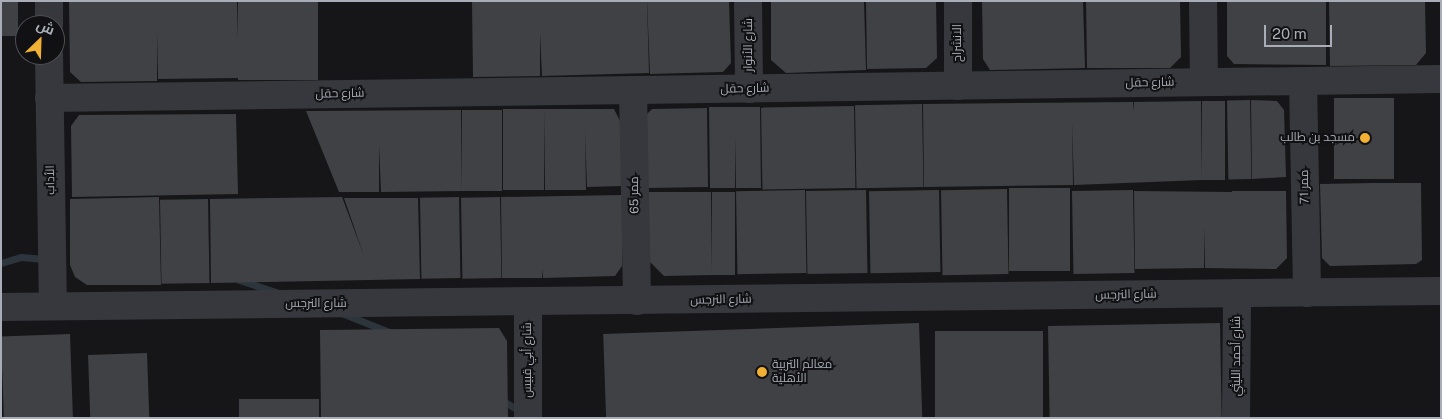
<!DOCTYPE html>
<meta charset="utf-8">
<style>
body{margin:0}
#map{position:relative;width:1442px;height:419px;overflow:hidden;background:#161618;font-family:"Public Sans",Cairo,sans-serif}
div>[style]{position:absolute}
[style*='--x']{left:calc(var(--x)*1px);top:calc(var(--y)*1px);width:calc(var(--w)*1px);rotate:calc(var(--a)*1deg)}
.stream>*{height:7px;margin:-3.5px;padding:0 3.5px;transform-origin:3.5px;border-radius:3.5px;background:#2c353c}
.building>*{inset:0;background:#404145;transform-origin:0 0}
.minor>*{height:28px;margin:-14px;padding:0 14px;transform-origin:14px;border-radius:14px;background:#37383d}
.dots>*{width:14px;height:14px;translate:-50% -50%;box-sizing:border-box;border:2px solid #111113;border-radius:50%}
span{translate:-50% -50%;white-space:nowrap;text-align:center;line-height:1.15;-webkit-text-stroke:4px #111113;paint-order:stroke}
.street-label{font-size:12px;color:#a8adb8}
.poi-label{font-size:12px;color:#a8adb8}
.right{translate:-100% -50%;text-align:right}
.left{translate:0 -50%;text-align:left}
.frame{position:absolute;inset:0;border:2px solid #a8adb8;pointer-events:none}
.north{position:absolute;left:15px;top:15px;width:50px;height:50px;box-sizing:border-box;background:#111113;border:1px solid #4d4f55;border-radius:50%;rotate:24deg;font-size:14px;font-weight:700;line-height:20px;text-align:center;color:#a8adb8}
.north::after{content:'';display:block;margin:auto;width:18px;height:22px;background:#f2b134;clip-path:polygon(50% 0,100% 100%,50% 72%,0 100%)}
.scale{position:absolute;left:1264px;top:25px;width:68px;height:22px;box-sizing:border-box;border:2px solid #a8adb8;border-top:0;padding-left:6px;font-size:15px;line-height:18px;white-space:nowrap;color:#a8adb8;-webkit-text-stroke:4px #111113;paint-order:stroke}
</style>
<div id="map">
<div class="stream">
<i style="--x:1;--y:263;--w:21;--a:-17"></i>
<i style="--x:21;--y:257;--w:25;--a:5"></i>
<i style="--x:239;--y:280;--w:42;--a:18"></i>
<i style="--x:344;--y:314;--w:54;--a:21.8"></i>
<i style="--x:501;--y:400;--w:24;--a:30"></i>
</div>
<div class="building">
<i style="left:1px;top:1px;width:17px;height:35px"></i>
<i style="clip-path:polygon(69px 1px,237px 1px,239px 78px,158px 79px,157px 32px,157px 81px,81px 82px,70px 72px)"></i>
<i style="left:238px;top:1px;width:80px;height:79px"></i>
<i style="clip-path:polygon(472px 1px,647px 1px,649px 73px,542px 76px,540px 33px,540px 76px,473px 77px)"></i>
<i style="clip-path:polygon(647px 1px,729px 1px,731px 63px,723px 72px,650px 74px)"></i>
<i style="clip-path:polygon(771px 1px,864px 1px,866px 70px,786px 73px,771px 60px)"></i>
<i style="clip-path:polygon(866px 1px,936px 1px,937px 58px,926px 68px,867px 69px)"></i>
<i style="clip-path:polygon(982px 1px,1083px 1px,1085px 68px,990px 70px,983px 59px)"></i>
<i style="clip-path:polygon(1086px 1px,1180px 1px,1181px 57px,1170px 68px,1087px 68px)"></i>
<i style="clip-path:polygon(1227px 1px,1326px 1px,1326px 65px,1234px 64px,1227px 56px)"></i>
<i style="clip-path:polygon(1329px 1px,1425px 1px,1426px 53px,1416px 65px,1330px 66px)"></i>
<i style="left:1334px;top:98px;width:60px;height:81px"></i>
<i style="left:1250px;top:100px;width:79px;height:23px;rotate:89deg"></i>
<i style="clip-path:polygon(1251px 100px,1277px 101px,1284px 110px,1286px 177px,1252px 179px)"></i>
<i style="clip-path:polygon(1201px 101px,1202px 180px,1074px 185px,1072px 121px,1073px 185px,924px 187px,923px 104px,1133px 102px,1133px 111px,1134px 102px)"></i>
<i style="left:1202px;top:101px;width:23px;height:79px"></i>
<i style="left:922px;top:104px;width:83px;height:67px;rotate:89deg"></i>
<i style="left:854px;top:106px;width:82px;height:93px;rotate:89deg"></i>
<i style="clip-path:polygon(709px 107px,760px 107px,761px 188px,736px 188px,735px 137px,735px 188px,710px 188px)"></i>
<i style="clip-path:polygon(707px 108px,708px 187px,647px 188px,645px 116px,652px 109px)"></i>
<i style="left:544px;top:109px;width:81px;height:41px;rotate:90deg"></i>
<i style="clip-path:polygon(544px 109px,614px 109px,621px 123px,622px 186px,587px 187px,585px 132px,586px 190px,545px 190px)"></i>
<i style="clip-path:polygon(461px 110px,462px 191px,381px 192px,379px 145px,379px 192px,339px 192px,306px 111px)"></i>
<i style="left:462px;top:110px;width:40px;height:81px"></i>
<i style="clip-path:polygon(236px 114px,238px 194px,72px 197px,71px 126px,79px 115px)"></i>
<i style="clip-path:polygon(1373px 183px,1421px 183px,1422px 260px,1416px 264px,1330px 266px,1322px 258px,1320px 184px)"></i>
<i style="left:1009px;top:188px;width:61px;height:83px"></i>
<i style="left:1007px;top:189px;width:85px;height:66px;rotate:89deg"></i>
<i style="left:805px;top:190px;width:83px;height:69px;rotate:89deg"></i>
<i style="left:866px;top:190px;width:83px;height:60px;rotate:89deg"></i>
<i style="left:939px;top:190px;width:82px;height:70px;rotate:89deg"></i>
<i style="left:1133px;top:190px;width:83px;height:61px;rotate:89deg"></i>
<i style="clip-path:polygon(1134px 191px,1232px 192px,1233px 242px,1232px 191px,1286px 191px,1287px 258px,1276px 269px,1205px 268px,1204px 227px,1204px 268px,1135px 269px)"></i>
<i style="clip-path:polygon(646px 192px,711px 192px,712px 275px,664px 276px,646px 258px)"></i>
<i style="left:712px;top:192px;width:23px;height:83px"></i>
<i style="clip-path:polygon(622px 195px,622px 266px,615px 276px,543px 278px,542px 269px,542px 278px,502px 278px,501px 197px)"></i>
<i style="clip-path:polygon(159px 197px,161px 285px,87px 285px,75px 277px,70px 265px,70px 199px)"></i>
<i style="clip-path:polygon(342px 197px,364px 256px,344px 198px,418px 198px,420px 279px,211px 283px,210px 199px)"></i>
<i style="left:459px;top:197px;width:81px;height:39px;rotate:89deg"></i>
<i style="left:500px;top:197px;width:81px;height:39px;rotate:89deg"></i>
<i style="left:208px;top:199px;width:84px;height:48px;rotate:89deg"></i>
<i style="left:919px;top:323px;width:95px;height:316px;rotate:88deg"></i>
<i style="left:1220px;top:323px;width:95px;height:172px;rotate:89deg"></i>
<i style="clip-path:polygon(499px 328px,507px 341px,508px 418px,321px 418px,320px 330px)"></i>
<i style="left:935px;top:331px;width:108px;height:87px"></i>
<i style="left:70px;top:334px;width:84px;height:69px;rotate:88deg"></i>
<i style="left:147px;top:353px;width:65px;height:59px;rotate:88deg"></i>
<i style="left:319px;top:399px;width:19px;height:80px;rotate:90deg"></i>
</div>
<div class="minor">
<i style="--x:49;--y:1;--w:24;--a:90"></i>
<i style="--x:748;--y:1;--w:88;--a:89.3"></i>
<i style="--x:958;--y:1;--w:85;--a:90"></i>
<i style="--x:1203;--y:1;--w:81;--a:89.3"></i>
<i style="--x:49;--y:55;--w:251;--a:89.1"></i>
<i style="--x:1303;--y:81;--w:212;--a:88.9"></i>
<i style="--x:633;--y:90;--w:211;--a:88.9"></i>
<i style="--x:49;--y:98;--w:1392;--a:-0.78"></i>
<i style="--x:1;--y:307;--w:1440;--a:-0.64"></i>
<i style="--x:528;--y:418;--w:115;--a:-90"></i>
<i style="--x:1236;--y:418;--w:125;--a:-89.5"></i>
</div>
<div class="dots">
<i style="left:1365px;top:138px;background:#f2b134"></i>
<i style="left:762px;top:372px;background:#f2b134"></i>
</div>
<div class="street-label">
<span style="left:958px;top:43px;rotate:-90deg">الانشراح</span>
<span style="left:749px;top:45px;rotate:-90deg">شارع الأنوار</span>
<span style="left:1150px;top:83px;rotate:-1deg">شارع حقل</span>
<span style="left:745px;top:89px;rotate:-1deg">شارع حقل</span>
<span style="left:340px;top:94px;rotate:-1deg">شارع حقل</span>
<span style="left:51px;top:180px;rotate:-91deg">الأداب</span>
<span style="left:1305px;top:187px;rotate:-91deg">ممر 71</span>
<span style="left:635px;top:195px;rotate:-91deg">ممر 65</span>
<span style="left:1126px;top:295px;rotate:-1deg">شارع النرجس</span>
<span style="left:721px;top:300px;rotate:-1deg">شارع النرجس</span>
<span style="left:316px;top:304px">شارع النرجس</span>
<span style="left:1237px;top:356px;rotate:-90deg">شارع أحمد الليثي</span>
<span style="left:528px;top:360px;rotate:-90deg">شارع أبي قبيس</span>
</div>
<div class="poi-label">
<span class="right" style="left:1355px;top:138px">مسجد بن طالب</span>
<span class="left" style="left:772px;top:372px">معالم التربية<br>الأهلية</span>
</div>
<div class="frame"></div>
<div class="north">ش</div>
<div class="scale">20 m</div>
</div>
